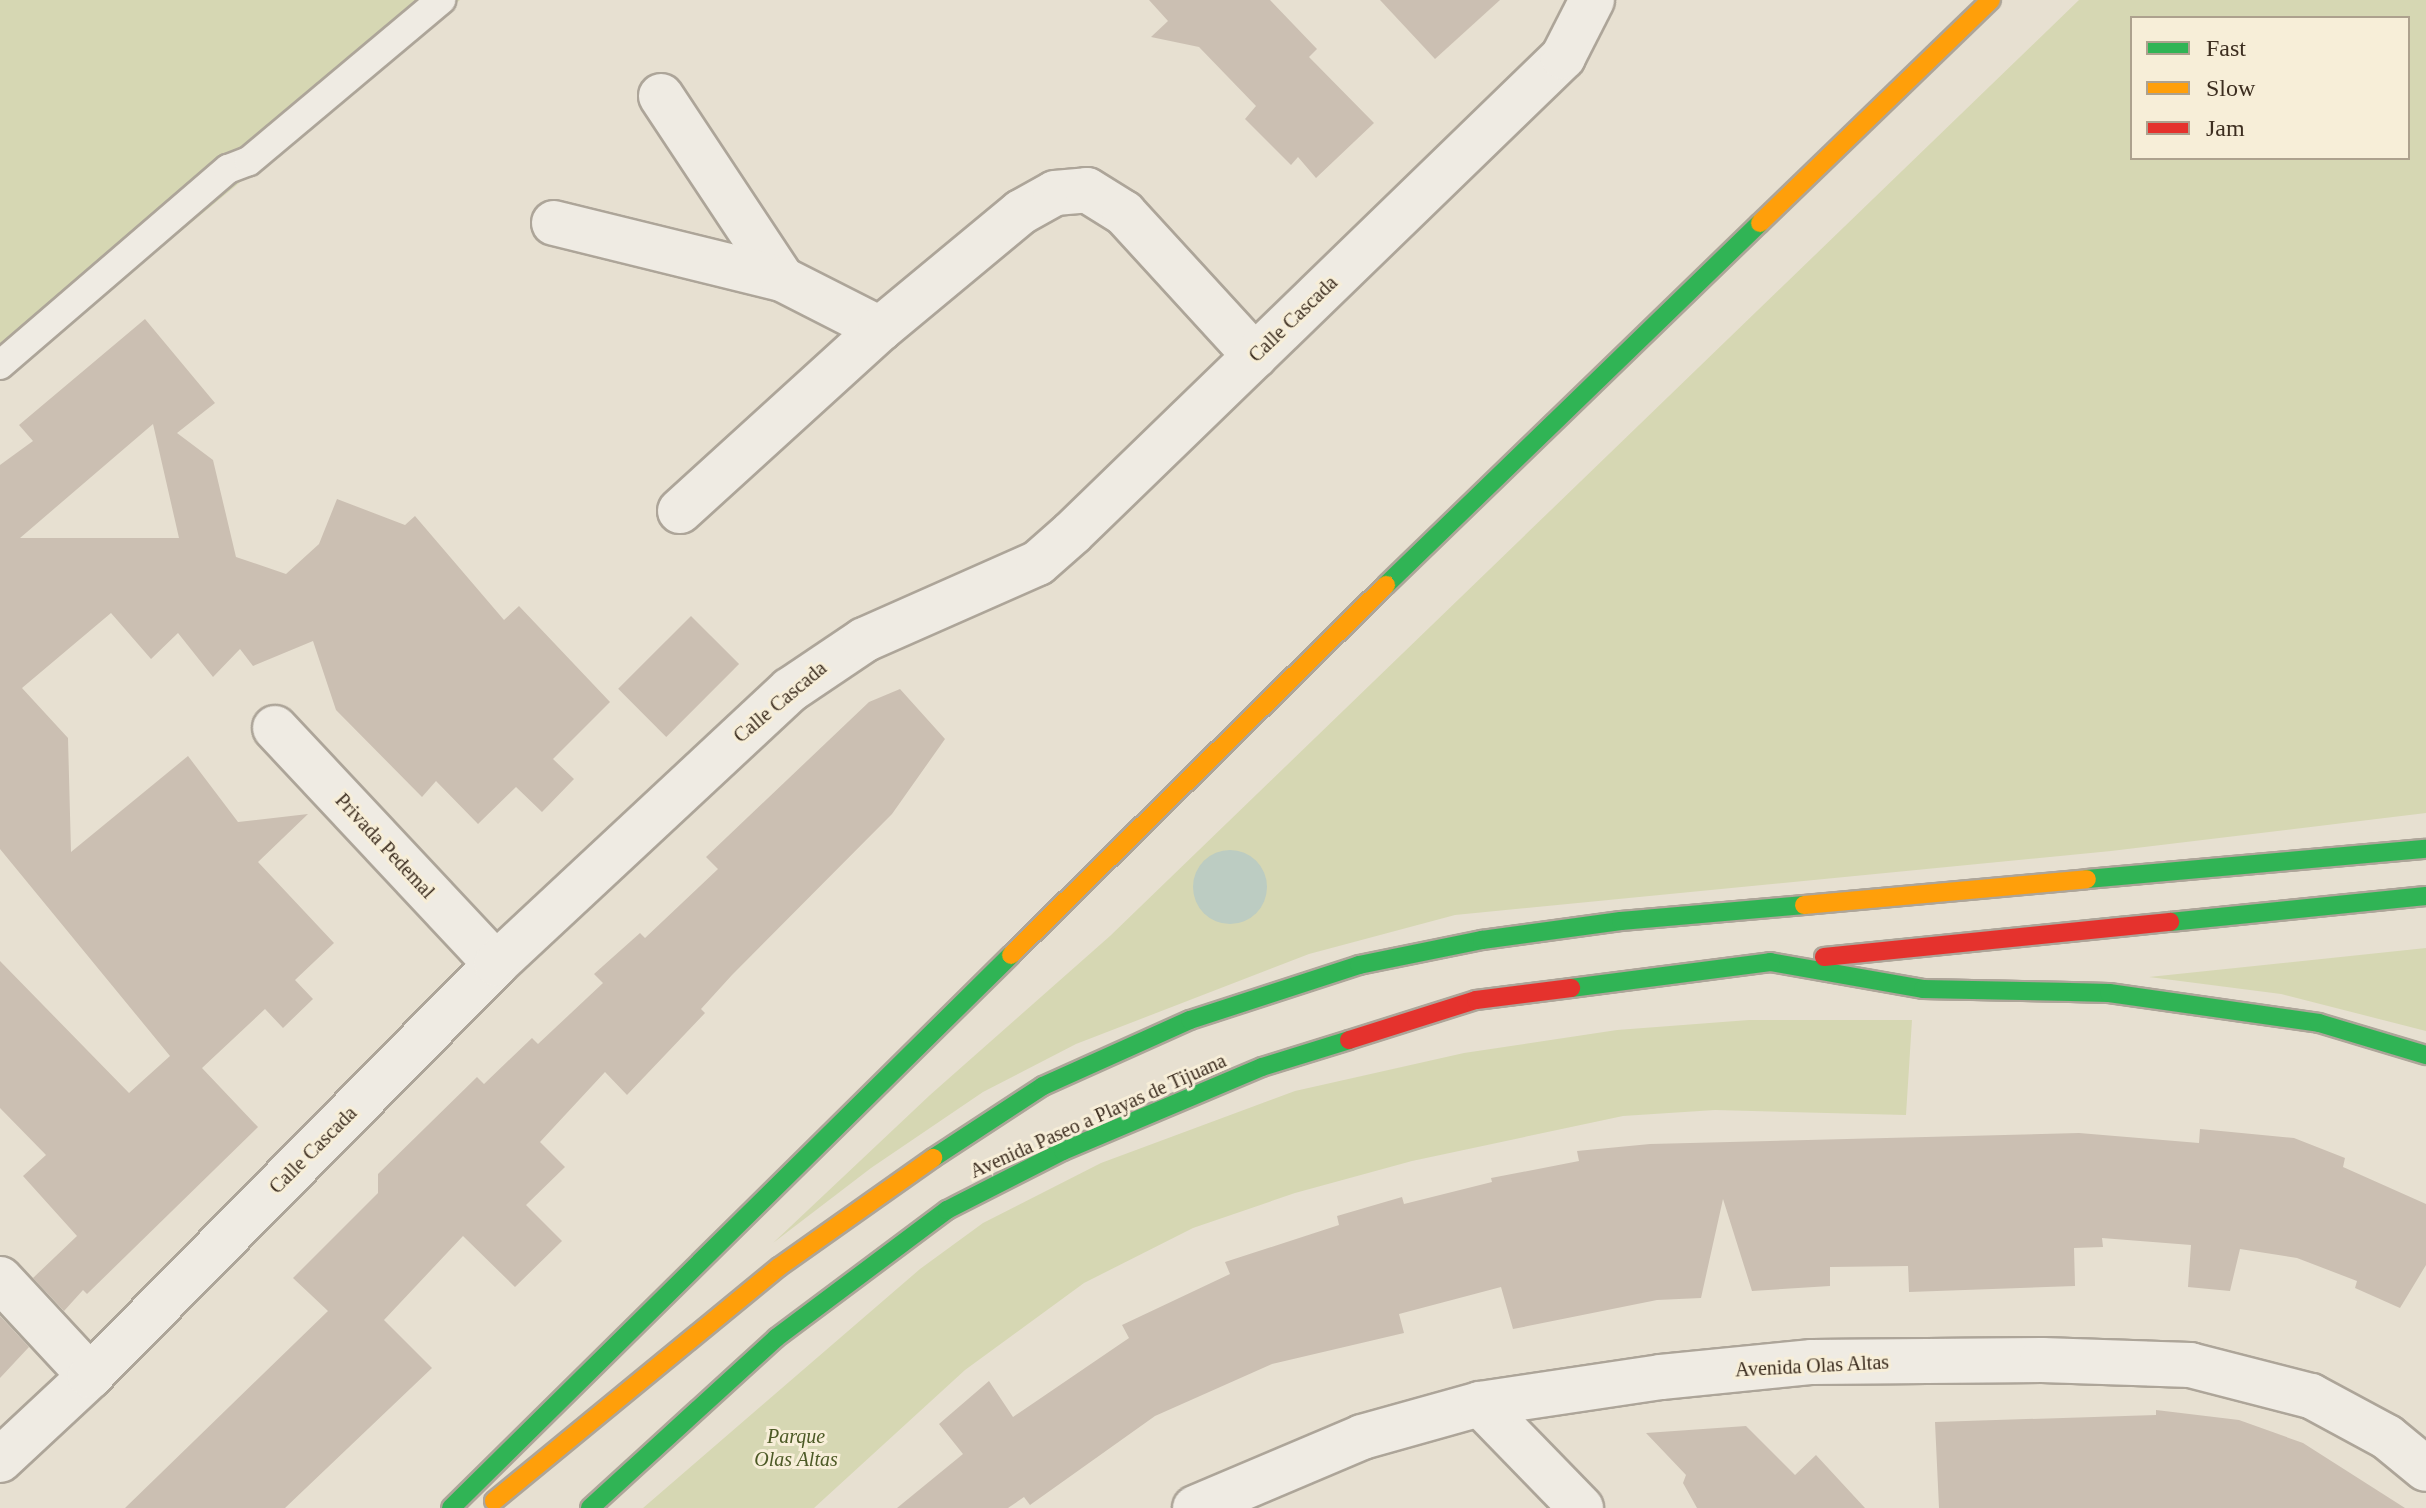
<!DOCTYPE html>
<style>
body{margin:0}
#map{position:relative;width:2426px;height:1508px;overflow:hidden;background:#e7e0d1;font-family:"Times New Roman",serif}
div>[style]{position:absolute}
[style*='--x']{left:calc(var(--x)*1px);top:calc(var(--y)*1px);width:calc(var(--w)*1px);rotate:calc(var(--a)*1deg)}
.green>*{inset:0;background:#d6d7b3}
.water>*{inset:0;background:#bcccc2}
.round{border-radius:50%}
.building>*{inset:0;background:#cbbfb2;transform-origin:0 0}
.roads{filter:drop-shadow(2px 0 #ada599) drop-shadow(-2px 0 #ada599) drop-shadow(0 2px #ada599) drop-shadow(0 -2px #ada599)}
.lane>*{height:28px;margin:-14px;padding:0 14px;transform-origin:14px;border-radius:14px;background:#efebe3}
.street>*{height:44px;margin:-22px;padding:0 22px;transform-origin:22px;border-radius:22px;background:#efebe3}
.fast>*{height:18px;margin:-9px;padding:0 9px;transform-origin:9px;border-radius:9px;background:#30b455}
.slow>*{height:18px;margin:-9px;padding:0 9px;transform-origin:9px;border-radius:9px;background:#ff9f0a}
.jam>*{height:18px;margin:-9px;padding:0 9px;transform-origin:9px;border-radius:9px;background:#e5322d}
span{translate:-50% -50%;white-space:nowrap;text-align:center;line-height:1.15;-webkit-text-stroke:6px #f7eed8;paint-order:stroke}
.street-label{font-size:20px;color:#3d2e20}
.park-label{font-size:20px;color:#4d5a26;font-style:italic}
.legend{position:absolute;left:2130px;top:16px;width:280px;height:144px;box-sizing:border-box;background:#f7eed8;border:2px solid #ada18e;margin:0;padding:10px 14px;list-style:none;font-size:24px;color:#3d2e20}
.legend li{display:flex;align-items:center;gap:16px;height:40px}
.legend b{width:40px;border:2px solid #ada18e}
</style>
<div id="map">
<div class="green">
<i style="clip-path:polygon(0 0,460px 0,0 381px)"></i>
<i style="clip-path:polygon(evenodd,2079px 0,2426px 0,2426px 813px,2111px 851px,1455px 915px,1309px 954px,1076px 1044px,983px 1092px,871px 1168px,773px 1243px,930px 1095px,1110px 936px,2079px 0,2132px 18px,2408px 18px,2408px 158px,2132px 158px,2132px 18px)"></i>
<i style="clip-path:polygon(2426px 948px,2426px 1031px,2281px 994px,2149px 977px)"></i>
<i style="clip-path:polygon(1749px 1020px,1912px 1020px,1906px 1115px,1715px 1110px,1623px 1116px,1412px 1161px,1295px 1193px,1193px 1228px,1084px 1283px,965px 1370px,814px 1508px,643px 1508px,920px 1269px,983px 1223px,1101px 1163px,1295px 1091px,1464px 1053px,1617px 1030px)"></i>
</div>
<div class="water">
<i class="round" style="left:1193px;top:850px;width:74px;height:74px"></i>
</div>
<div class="building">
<i style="clip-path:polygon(1149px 0,1270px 0,1317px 49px,1309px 57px,1374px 123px,1316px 178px,1298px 157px,1291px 165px,1245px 119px,1256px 106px,1199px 47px,1151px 37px,1168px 21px)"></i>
<i style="clip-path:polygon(1380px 0,1500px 0,1435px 59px)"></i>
<i style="clip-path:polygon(evenodd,145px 319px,215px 403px,177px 433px,213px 460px,236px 557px,286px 574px,319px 544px,337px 499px,405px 525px,415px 516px,504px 620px,519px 606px,610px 702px,553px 759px,574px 779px,542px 812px,516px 787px,478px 824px,436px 781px,422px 797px,336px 710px,313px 641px,253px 666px,240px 649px,213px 677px,178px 633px,151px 659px,111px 613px,22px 688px,68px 738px,71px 852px,188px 756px,238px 822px,308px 814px,258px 862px,334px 943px,295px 980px,313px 999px,283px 1028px,265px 1009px,202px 1068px,258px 1127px,87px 1294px,83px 1290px,64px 1311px,33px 1278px,77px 1236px,23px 1176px,46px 1155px,0 1108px,0 961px,129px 1093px,170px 1056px,0 849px,0 465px,33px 441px,19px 425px,145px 319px,153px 424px,179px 538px,20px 538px,153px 424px)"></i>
<i style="left:691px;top:616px;width:68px;height:103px;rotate:45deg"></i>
<i style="clip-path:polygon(900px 689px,945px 739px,892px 814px,732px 975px,701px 1009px,705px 1013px,627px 1095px,605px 1072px,540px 1142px,565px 1167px,526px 1205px,562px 1241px,515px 1287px,463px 1236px,384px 1320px,432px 1368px,285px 1508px,125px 1508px,328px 1311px,293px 1278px,378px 1193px,378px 1174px,477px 1077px,484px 1084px,532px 1038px,538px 1044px,603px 983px,594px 974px,640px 933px,645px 938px,718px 869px,706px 857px,869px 702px)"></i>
<i style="clip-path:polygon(2200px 1129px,2294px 1138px,2345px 1158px,2343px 1167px,2426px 1204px,2426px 1265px,2400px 1308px,2355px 1288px,2357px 1281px,2297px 1258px,2240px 1249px,2230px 1291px,2188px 1287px,2191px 1245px,2102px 1238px,2103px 1247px,2074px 1248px,2075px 1286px,1909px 1292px,1908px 1266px,1830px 1267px,1830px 1286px,1752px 1291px,1723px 1199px,1701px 1298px,1657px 1300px,1513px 1329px,1501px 1287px,1399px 1314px,1404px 1333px,1272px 1364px,1155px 1416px,1030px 1505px,1024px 1497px,1008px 1508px,897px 1508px,963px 1454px,939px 1424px,989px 1381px,1013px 1417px,1129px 1338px,1122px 1325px,1230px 1274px,1225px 1262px,1339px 1225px,1337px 1216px,1402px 1197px,1404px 1204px,1492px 1182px,1491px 1178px,1579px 1161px,1577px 1151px,1650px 1144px,2079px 1133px,2199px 1143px)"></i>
<i style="clip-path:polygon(0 1316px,29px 1347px,0 1378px)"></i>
<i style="clip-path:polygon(2156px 1410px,2239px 1420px,2303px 1443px,2405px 1508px,1939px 1508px,1935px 1422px,2156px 1415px)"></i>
<i style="clip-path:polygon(1746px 1426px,1795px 1475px,1816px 1455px,1865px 1508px,1697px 1508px,1683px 1483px,1686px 1475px,1646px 1433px)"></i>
</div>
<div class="roads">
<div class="lane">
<i style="--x:0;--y:365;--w:301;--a:-40.7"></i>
<i style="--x:228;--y:169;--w:22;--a:-21"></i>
<i style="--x:249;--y:161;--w:251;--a:-40"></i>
</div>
<div class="street">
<i style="--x:661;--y:96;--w:219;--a:56.5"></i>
<i style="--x:554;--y:223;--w:235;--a:13.8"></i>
<i style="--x:782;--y:279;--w:110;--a:27"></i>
<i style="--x:680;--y:511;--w:270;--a:-42.3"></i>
<i style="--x:880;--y:329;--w:183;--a:-39.7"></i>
<i style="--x:1021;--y:212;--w:39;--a:-29"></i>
<i style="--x:1055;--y:193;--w:32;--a:-5"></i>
<i style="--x:1087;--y:190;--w:44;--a:31.9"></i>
<i style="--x:1124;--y:213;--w:194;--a:47.5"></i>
<i style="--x:275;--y:728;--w:323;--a:46.9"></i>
<i style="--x:0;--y:1279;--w:132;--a:47.1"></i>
<i style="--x:1480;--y:1404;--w:145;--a:45.8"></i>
<i style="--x:0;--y:1460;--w:123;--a:-43"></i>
<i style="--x:90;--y:1376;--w:578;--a:-45.42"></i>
<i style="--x:496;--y:964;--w:402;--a:-43"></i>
<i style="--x:790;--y:690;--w:89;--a:-34"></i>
<i style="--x:864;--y:640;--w:190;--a:-23.9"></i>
<i style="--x:1038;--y:563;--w:45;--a:-41.4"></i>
<i style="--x:1072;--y:533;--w:684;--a:-44.11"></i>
<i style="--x:1563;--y:57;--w:64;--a:-63"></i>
<i style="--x:1195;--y:1508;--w:181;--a:-23"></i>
<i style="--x:1362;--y:1437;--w:123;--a:-15.6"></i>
<i style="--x:1480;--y:1404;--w:183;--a:-8.5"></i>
<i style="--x:1661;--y:1377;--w:152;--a:-5.7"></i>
<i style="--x:1812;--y:1362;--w:230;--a:-0.5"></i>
<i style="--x:2042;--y:1360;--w:148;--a:1.9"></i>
<i style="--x:2190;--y:1365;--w:125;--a:14.4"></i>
<i style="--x:2311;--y:1396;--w:86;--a:28.3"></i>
<i style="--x:2387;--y:1437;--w:50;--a:39.4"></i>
</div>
<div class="fast">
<i style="--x:1386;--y:585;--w:520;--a:-44.07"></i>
<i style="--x:2087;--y:879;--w:340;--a:-5.1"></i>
<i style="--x:2170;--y:922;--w:257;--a:-5.8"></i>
<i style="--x:1770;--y:962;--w:155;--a:10"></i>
<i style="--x:1923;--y:989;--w:186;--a:1.2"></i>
<i style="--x:2109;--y:993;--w:212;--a:8.1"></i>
<i style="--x:2319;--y:1023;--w:112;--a:16.7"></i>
<i style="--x:1571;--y:988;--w:201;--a:-7.4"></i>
<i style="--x:933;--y:1158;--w:131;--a:-33.2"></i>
<i style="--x:1043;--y:1086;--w:161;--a:-24.2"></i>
<i style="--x:1190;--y:1020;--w:178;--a:-18"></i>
<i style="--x:1359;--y:965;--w:126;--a:-11.5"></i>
<i style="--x:1482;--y:940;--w:140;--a:-7.8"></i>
<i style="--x:1621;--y:921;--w:184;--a:-5"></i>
<i style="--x:451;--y:1508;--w:787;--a:-44.64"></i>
<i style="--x:590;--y:1508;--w:252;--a:-42.4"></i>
<i style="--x:776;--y:1338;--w:214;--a:-36.8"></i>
<i style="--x:947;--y:1210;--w:130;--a:-27"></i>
<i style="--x:1063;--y:1151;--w:216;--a:-22.9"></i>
<i style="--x:1262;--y:1067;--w:91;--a:-17.2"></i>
</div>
<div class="slow">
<i style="--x:1760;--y:223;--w:321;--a:-44"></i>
<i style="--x:1804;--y:905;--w:284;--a:-5.2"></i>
<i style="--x:1011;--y:955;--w:527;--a:-44.62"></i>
<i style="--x:494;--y:1501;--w:369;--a:-39.4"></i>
<i style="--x:779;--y:1267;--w:189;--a:-35.3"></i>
</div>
<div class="jam">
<i style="--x:1824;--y:957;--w:348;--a:-5.8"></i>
<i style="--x:1349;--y:1040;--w:133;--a:-17.5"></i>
<i style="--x:1476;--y:1000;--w:96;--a:-7.2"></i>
</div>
</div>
<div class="street-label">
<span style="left:1293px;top:319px;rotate:-44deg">Calle Cascada</span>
<span style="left:780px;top:702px;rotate:-40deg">Calle Cascada</span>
<span style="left:385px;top:846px;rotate:47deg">Privada Pedemal</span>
<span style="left:1098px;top:1116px;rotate:-24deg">Avenida Paseo a Playas de Tijuana</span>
<span style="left:313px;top:1150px;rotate:-45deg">Calle Cascada</span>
<span style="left:1812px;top:1366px;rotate:-3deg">Avenida Olas Altas</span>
</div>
<div class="park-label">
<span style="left:796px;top:1448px">Parque<br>Olas Altas</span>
</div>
<ul class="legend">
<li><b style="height:10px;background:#30b455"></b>Fast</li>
<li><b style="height:10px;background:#ff9f0a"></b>Slow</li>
<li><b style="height:10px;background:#e5322d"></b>Jam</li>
</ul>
</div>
